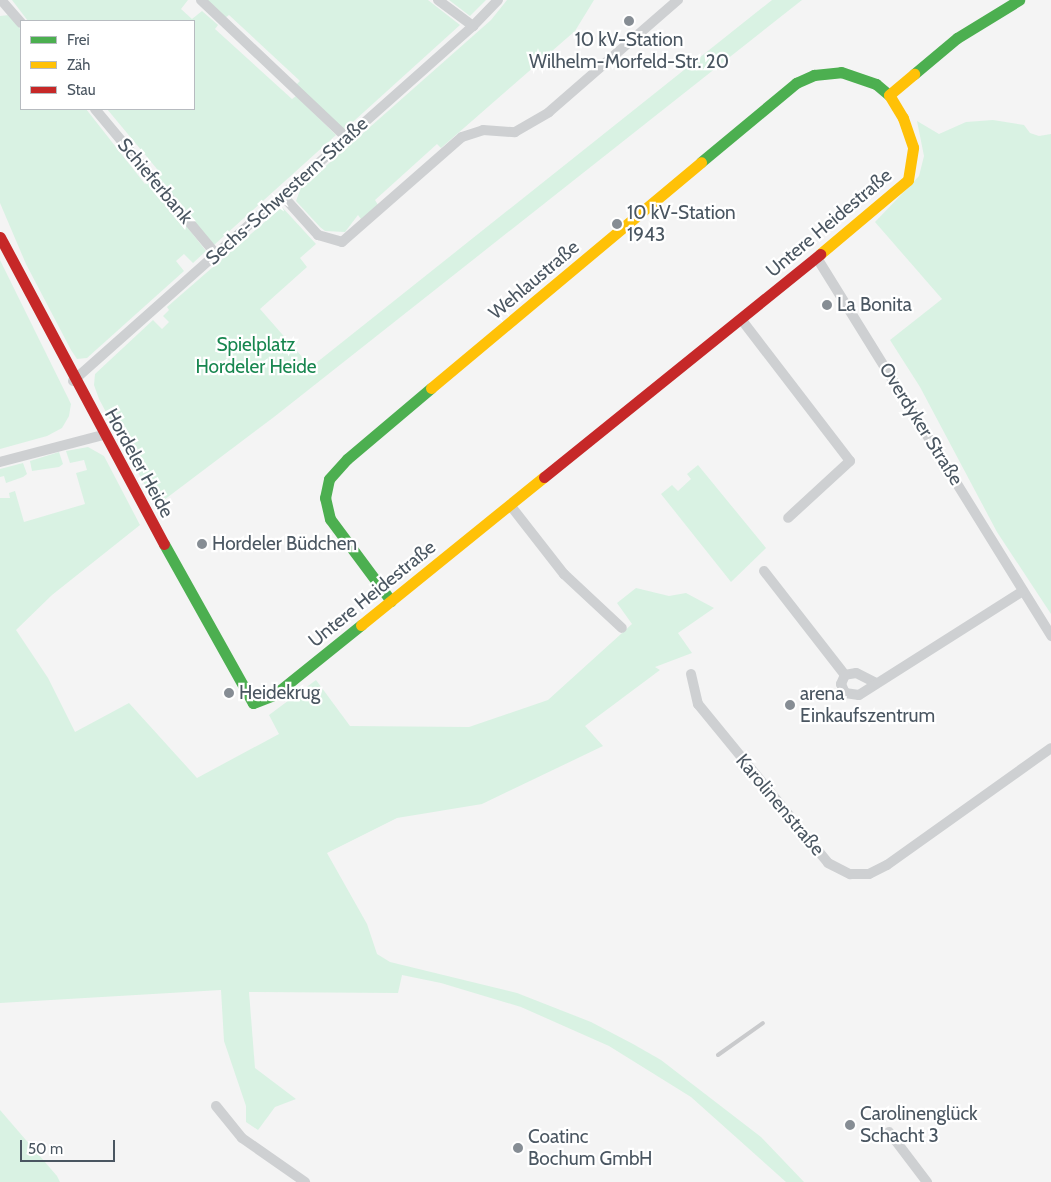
<!DOCTYPE html>
<meta charset="utf-8">
<style>
body{margin:0}
#map{position:relative;width:1051px;height:1182px;overflow:hidden;background:#f4f4f4;font-family:Cabin,sans-serif}
div>[style]{position:absolute}
[style*='--x']{left:calc(var(--x)*1px);top:calc(var(--y)*1px);width:calc(var(--w)*1px);rotate:calc(var(--a)*1deg)}
.green>*{inset:0;background:#d9f2e3}
.street>*{height:10px;margin:-5px;padding:0 5px;transform-origin:5px;border-radius:5px;background:#ced0d2}
.fast>*{height:11px;margin:-5.5px;padding:0 5.5px;transform-origin:5.5px;border-radius:5.5px;background:#4caf50}
.slow>*{height:11px;margin:-5.5px;padding:0 5.5px;transform-origin:5.5px;border-radius:5.5px;background:#ffc107}
.jam>*{height:11px;margin:-5.5px;padding:0 5.5px;transform-origin:5.5px;border-radius:5.5px;background:#c62828}
.rail>*{height:4px;margin:-2px;padding:0 2px;transform-origin:2px;border-radius:2px;background:#c9cacc}
.dots>*{width:14px;height:14px;translate:-50% -50%;box-sizing:border-box;border:2px solid #fff;border-radius:50%}
span{translate:-50% -50%;white-space:nowrap;text-align:center;line-height:1.15;-webkit-text-stroke:4.5px #fff;paint-order:stroke}
.poi-label{font-size:19px;color:#4a5661}
.left{translate:0 -50%;text-align:left}
.street-label{font-size:19px;color:#4a5661}
.park-label{font-size:19px;color:#17864f}
.legend{position:absolute;left:20px;top:20px;width:175px;height:90px;box-sizing:border-box;background:#fff;border:1px solid #b7bbc0;margin:0;padding:6px 9px;list-style:none;font-size:15px;color:#4a5661}
.legend li{display:flex;align-items:center;gap:10px;height:25px}
.legend b{width:25px;border:1px solid #b7bbc0}
.scale{position:absolute;left:20px;top:1140px;width:95px;height:22px;box-sizing:border-box;border:2px solid #4a5661;border-top:0;padding-left:6px;font-size:15px;line-height:18px;white-space:nowrap;color:#4a5661;-webkit-text-stroke:4px #fff;paint-order:stroke}
</style>
<div id="map">
<div class="green">
<i style="clip-path:polygon(12px 0,188px 0,181px 9px,192px 19px,202px 11px,218px 25px,215px 29px,292px 99px,296px 96px,336px 135px,214px 245px,154px 173px,157px 169px,107px 109px,194px 109px,194px 21px,28px 21px)"></i>
<i style="clip-path:polygon(205px 0,428px 0,460px 25px,344px 130px,296px 85px,300px 81px,229px 15px,225px 18px)"></i>
<i style="clip-path:polygon(449px 0,486px 0,470px 16px)"></i>
<i style="clip-path:polygon(507px 0,594px 0,575px 31px,441px 148px,437px 144px,375px 200px,378px 205px,361px 219px,358px 215px,345px 232px,325px 231px,320px 227px,296px 201px,301px 188px,491px 20px)"></i>
<i style="clip-path:polygon(772px 0,802px 0,274px 417px,156px 506px,99px 399px,94px 385px,95px 374px,153px 320px,162px 329px,169px 322px,163px 316px,169px 310px,167px 307px,282px 207px,316px 244px,300px 258px,307px 267px,260px 309px,311px 367px)"></i>
<i style="clip-path:polygon(9px 15px,21px 30px,21px 109px,86px 109px,145px 184px,150px 180px,206px 251px,193px 263px,184px 254px,176px 261px,184px 271px,87px 358px,77px 359px,71px 350px,26px 264px,0 203px,0 16px)"></i>
<i style="clip-path:polygon(993px 120px,1024px 125px,1030px 133px,1039px 136px,1051px 134px,1051px 614px,997px 532px,920px 387px,890px 340px,942px 299px,875px 222px,919px 176px,924px 156px,917px 121px,939px 134px,966px 122px)"></i>
<i style="clip-path:polygon(0 260px,71px 404px,69px 416px,62px 428px,47px 436px,0 449px)"></i>
<i style="clip-path:polygon(88px 447px,104px 456px,140px 525px,52px 595px,16px 630px,48px 678px,75px 732px,129px 703px,197px 778px,279px 734px,269px 715px,316px 680px,350px 726px,469px 727px,548px 700px,632px 624px,617px 603px,636px 588px,669px 596px,686px 593px,714px 608px,678px 633px,692px 653px,655px 667px,660px 670px,585px 726px,603px 746px,482px 804px,397px 818px,327px 853px,367px 924px,377px 954px,390px 962px,517px 993px,591px 1022px,633px 1044px,661px 1060px,761px 1137px,804px 1182px,786px 1182px,691px 1097px,609px 1046px,521px 1007px,441px 983px,402px 975px,398px 993px,249px 992px,255px 1068px,296px 1099px,275px 1107px,258px 1130px,246px 1122px,246px 1106px,224px 1041px,221px 990px,0 1003px,0 498px,10px 498px,9px 493px,15px 491px,24px 522px,85px 504px,76px 473px,87px 470px,84px 460px,70px 463px,66px 451px)"></i>
<i style="clip-path:polygon(59px 452px,63px 464px,59px 467px,32px 471px,30px 461px)"></i>
<i style="clip-path:polygon(23px 463px,27px 474px,23px 477px,6px 483px,4px 476px,0 477px,0 469px)"></i>
<i style="clip-path:polygon(698px 465px,766px 548px,731px 582px,661px 494px,672px 485px,678px 491px,691px 479px,687px 474px)"></i>
<i style="clip-path:polygon(0 1110px,57px 1176px,60px 1182px,0 1182px)"></i>
</div>
<div class="street">
<i style="--x:201;--y:0;--w:201;--a:43.4"></i>
<i style="--x:438;--y:0;--w:44;--a:36.6"></i>
<i style="--x:2;--y:1;--w:29;--a:49"></i>
<i style="--x:95;--y:109;--w:189;--a:50.2"></i>
<i style="--x:282;--y:195;--w:54;--a:48"></i>
<i style="--x:318;--y:235;--w:25;--a:16"></i>
<i style="--x:342;--y:242;--w:159;--a:-41.2"></i>
<i style="--x:462;--y:137;--w:22;--a:-18"></i>
<i style="--x:483;--y:130;--w:32;--a:4"></i>
<i style="--x:515;--y:132;--w:39;--a:-30"></i>
<i style="--x:549;--y:112;--w:171;--a:-41"></i>
<i style="--x:817;--y:258;--w:445;--a:58.2"></i>
<i style="--x:741;--y:319;--w:179;--a:52.5"></i>
<i style="--x:850;--y:461;--w:84;--a:137.4"></i>
<i style="--x:73;--y:381;--w:535;--a:-41.59"></i>
<i style="--x:473;--y:26;--w:36;--a:-46"></i>
<i style="--x:0;--y:462;--w:106;--a:-14.7"></i>
<i style="--x:510;--y:505;--w:88;--a:52"></i>
<i style="--x:564;--y:574;--w:79;--a:43"></i>
<i style="--x:764;--y:571;--w:132;--a:52.1"></i>
<i style="--x:691;--y:674;--w:31;--a:77"></i>
<i style="--x:698;--y:704;--w:205;--a:50.7"></i>
<i style="--x:828;--y:863;--w:25;--a:27"></i>
<i style="--x:850;--y:874;--w:19;--a:0"></i>
<i style="--x:869;--y:874;--w:20;--a:-27"></i>
<i style="--x:887;--y:865;--w:201;--a:-35.5"></i>
<i style="--x:876;--y:683;--w:22;--a:-153"></i>
<i style="--x:856;--y:673;--w:11;--a:170"></i>
<i style="--x:845;--y:675;--w:10;--a:114"></i>
<i style="--x:841;--y:684;--w:10;--a:66"></i>
<i style="--x:845;--y:693;--w:14;--a:8"></i>
<i style="--x:859;--y:695;--w:194;--a:-32.4"></i>
<i style="--x:216;--y:1106;--w:41;--a:50.9"></i>
<i style="--x:242;--y:1138;--w:77;--a:34.9"></i>
<i style="--x:889;--y:1132;--w:63;--a:52.8"></i>
</div>
<div class="fast">
<i style="--x:914;--y:74;--w:56;--a:-39.9"></i>
<i style="--x:957;--y:38;--w:73;--a:-31.5"></i>
<i style="--x:701;--y:162;--w:124;--a:-39.7"></i>
<i style="--x:796;--y:83;--w:20;--a:-24"></i>
<i style="--x:814;--y:75;--w:27;--a:-6"></i>
<i style="--x:841;--y:72;--w:37;--a:19"></i>
<i style="--x:876;--y:84;--w:17;--a:40"></i>
<i style="--x:164;--y:544;--w:182;--a:60.8"></i>
<i style="--x:253;--y:703;--w:22;--a:-21"></i>
<i style="--x:274;--y:695;--w:112;--a:-38.8"></i>
<i style="--x:391;--y:601;--w:102;--a:-126.6"></i>
<i style="--x:330;--y:519;--w:22;--a:-103"></i>
<i style="--x:325;--y:498;--w:19;--a:-78"></i>
<i style="--x:329;--y:479;--w:27;--a:-48"></i>
<i style="--x:347;--y:459;--w:110;--a:-40.2"></i>
</div>
<div class="slow">
<i style="--x:820;--y:254;--w:115;--a:-40.1"></i>
<i style="--x:908;--y:180;--w:33;--a:-81"></i>
<i style="--x:913;--y:147;--w:31;--a:-109"></i>
<i style="--x:903;--y:118;--w:27;--a:-121"></i>
<i style="--x:889;--y:95;--w:33;--a:-40"></i>
<i style="--x:431;--y:388;--w:352;--a:-39.9"></i>
<i style="--x:361;--y:625;--w:235;--a:-39"></i>
</div>
<div class="jam">
<i style="--x:0;--y:237;--w:348;--a:61.9"></i>
<i style="--x:544;--y:477;--w:355;--a:-38.9"></i>
</div>
<div class="rail">
<i style="--x:718;--y:1055;--w:55;--a:-35.4"></i>
</div>
<div class="dots">
<i style="left:629px;top:21px;background:#868d94"></i>
<i style="left:617px;top:224px;background:#868d94"></i>
<i style="left:827px;top:305px;background:#868d94"></i>
<i style="left:202px;top:544px;background:#868d94"></i>
<i style="left:229px;top:693px;background:#868d94"></i>
<i style="left:790px;top:705px;background:#868d94"></i>
<i style="left:850px;top:1125px;background:#868d94"></i>
<i style="left:518px;top:1148px;background:#868d94"></i>
</div>
<div class="poi-label">
<span style="left:629px;top:51px">10 kV-Station<br>Wilhelm-Morfeld-Str. 20</span>
<span class="left" style="left:627px;top:224px">10 kV-Station<br>1943</span>
<span class="left" style="left:837px;top:305px">La Bonita</span>
<span class="left" style="left:212px;top:544px">Hordeler Büdchen</span>
<span class="left" style="left:239px;top:693px">Heidekrug</span>
<span class="left" style="left:800px;top:705px">arena<br>Einkaufszentrum</span>
<span class="left" style="left:860px;top:1125px">Carolinenglück<br>Schacht 3</span>
<span class="left" style="left:528px;top:1148px">Coatinc<br>Bochum GmbH</span>
</div>
<div class="street-label">
<span style="left:155px;top:181px;rotate:50deg">Schieferbank</span>
<span style="left:287px;top:191px;rotate:-42deg">Sechs-Schwestern-Straße</span>
<span style="left:829px;top:223px;rotate:-40deg">Untere Heidestraße</span>
<span style="left:534px;top:280px;rotate:-40deg">Wehlaustraße</span>
<span style="left:921px;top:424px;rotate:58deg">Overdyker Straße</span>
<span style="left:139px;top:463px;rotate:61deg">Hordeler Heide</span>
<span style="left:372px;top:594px;rotate:-39deg">Untere Heidestraße</span>
<span style="left:780px;top:805px;rotate:50deg">Karolinenstraße</span>
</div>
<div class="park-label">
<span style="left:256px;top:356px">Spielplatz<br>Hordeler Heide</span>
</div>
<ul class="legend">
<li><b style="height:6px;background:#4caf50"></b>Frei</li>
<li><b style="height:6px;background:#ffc107"></b>Zäh</li>
<li><b style="height:6px;background:#c62828"></b>Stau</li>
</ul>
<div class="scale">50 m</div>
</div>
